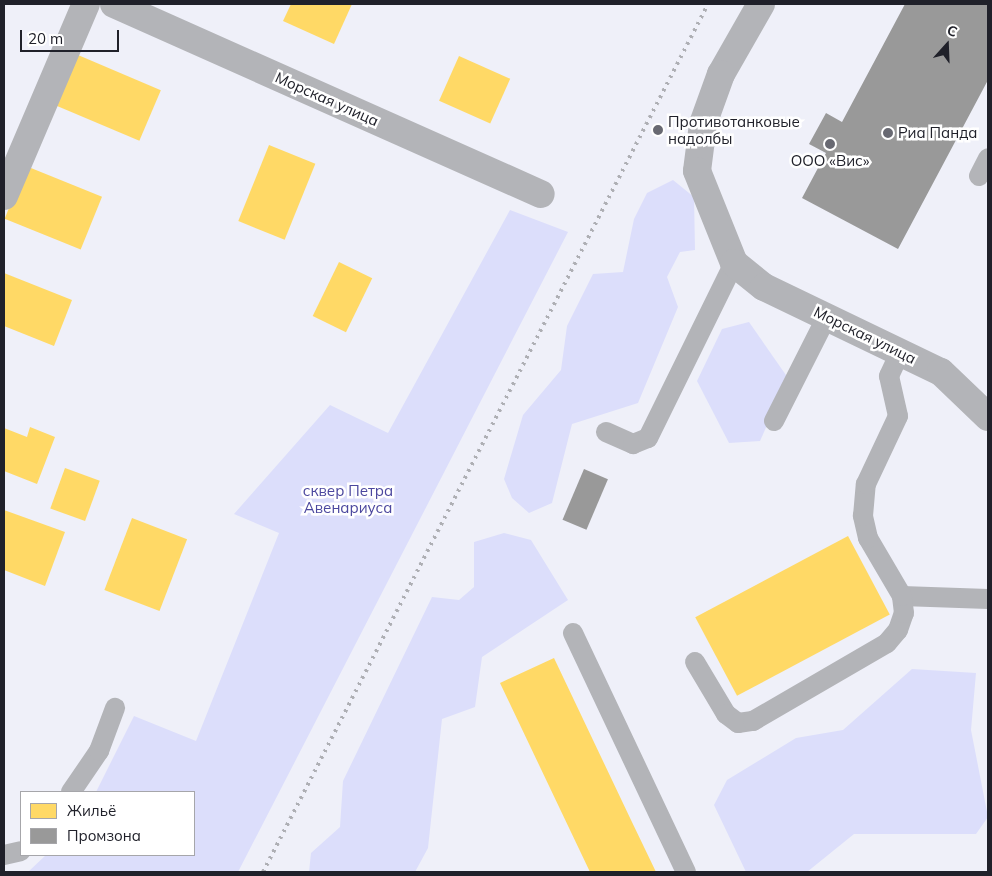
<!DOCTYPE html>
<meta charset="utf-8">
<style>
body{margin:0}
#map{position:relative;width:992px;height:876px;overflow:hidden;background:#eff0f9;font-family:Mulish,sans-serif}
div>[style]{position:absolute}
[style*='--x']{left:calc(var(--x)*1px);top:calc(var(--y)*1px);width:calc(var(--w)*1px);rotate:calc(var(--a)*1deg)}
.green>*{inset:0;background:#dcdefb}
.homes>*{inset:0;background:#ffd966;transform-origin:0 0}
.industry>*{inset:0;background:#999;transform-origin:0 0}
.lane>*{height:20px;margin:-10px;padding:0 10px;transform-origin:10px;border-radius:10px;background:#b3b4b8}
.street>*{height:28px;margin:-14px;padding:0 14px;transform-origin:14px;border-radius:14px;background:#b3b4b8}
.rail>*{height:4px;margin-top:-2px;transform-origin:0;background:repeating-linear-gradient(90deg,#aeafb4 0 2.5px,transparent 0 7.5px)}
.dots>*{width:14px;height:14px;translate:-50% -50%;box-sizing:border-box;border:2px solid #fff;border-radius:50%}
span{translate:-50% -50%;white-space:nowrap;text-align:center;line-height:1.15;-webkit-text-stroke:5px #fff;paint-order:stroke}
.street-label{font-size:15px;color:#20212a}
.poi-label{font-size:15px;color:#20212a}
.left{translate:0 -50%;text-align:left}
.park-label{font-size:15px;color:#4b479e}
.frame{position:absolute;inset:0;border:5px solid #20212a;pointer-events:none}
.legend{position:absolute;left:20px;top:791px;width:175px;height:65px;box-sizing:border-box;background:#fff;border:1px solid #a6a6aa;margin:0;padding:6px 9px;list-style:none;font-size:15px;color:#20212a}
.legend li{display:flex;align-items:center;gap:10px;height:25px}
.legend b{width:25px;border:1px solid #a6a6aa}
.north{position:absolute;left:922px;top:20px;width:50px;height:50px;-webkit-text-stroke:4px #fff;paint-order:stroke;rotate:20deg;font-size:14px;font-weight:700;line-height:20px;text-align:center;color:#20212a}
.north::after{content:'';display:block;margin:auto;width:18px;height:22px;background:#20212a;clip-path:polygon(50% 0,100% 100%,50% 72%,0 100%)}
.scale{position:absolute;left:20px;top:30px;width:99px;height:22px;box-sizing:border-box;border:2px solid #20212a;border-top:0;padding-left:6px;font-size:15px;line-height:18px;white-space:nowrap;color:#20212a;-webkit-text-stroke:4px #fff;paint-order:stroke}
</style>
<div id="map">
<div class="green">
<i style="clip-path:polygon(673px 180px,694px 197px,695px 250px,680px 252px,667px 277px,678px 307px,638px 403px,572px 424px,552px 503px,529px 513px,512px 498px,504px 479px,523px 415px,561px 370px,567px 326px,593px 274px,623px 272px,634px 219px,647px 193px)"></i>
<i style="clip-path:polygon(510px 210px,568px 232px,238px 872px,28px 872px,46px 855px,194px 855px,194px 792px,96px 792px,134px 716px,196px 741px,279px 533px,234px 514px,330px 405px,388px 433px)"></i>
<i style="clip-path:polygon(749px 322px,788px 378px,760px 441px,729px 443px,697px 381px,722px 329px)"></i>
<i style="clip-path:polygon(504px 533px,531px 540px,568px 600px,482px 657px,475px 707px,442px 719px,428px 848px,415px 872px,309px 872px,311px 853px,340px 827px,343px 781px,432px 597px,459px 600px,474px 587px,474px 542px)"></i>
<i style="clip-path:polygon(912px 669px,976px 673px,971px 730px,988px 817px,976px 834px,854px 834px,807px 872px,746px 872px,714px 805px,727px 780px,796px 738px,843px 730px)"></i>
</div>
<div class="homes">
<i style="clip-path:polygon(291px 4px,352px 4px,334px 44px,283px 21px)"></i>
<i style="left:78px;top:55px;width:90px;height:55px;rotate:23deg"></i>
<i style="left:459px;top:56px;width:56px;height:49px;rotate:24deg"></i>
<i style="left:269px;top:145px;width:50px;height:82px;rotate:22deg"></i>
<i style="left:26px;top:166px;width:82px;height:57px;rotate:22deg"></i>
<i style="left:339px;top:262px;width:37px;height:60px;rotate:26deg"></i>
<i style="clip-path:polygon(4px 273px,72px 300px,54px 346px,4px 326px)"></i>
<i style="clip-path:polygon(30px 427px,55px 437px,37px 484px,4px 471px,4px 428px,27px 437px)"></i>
<i style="left:65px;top:468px;width:37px;height:43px;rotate:20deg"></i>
<i style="clip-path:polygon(4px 510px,65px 532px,45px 586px,4px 570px)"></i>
<i style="left:132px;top:518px;width:59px;height:77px;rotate:21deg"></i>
<i style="left:848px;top:536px;width:89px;height:173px;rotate:62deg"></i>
<i style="clip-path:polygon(554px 658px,631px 820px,656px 872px,590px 872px,500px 683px)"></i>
</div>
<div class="industry">
<i style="clip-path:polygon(905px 4px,988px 4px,988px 80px,898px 249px,802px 198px,826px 153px,809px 144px,826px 113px,842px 122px)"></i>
<i style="left:584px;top:469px;width:26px;height:55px;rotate:23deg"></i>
</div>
<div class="lane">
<i style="--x:979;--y:176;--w:20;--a:-63"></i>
<i style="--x:774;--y:421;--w:118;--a:-63.2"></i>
<i style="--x:606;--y:432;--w:30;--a:24"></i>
<i style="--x:633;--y:444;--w:16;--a:-22"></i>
<i style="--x:648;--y:438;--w:195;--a:-63.8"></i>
<i style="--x:902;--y:596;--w:86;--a:2"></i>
<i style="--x:573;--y:633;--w:264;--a:64.7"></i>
<i style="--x:695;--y:662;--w:61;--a:59.2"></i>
<i style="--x:726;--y:714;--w:15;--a:37"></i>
<i style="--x:738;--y:723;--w:15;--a:-8"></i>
<i style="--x:753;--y:721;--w:155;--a:-30.2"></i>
<i style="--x:887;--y:643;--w:17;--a:-50"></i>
<i style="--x:898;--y:630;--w:18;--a:-71"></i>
<i style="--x:904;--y:613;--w:17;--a:-97"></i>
<i style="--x:902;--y:596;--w:67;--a:-120.4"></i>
<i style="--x:868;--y:538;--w:23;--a:-103"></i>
<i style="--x:863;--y:516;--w:32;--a:-85"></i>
<i style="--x:866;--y:484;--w:75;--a:-64.8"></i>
<i style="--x:898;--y:416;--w:41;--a:-102.7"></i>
<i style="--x:889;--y:376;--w:29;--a:-65"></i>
<i style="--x:71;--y:792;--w:50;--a:-55.7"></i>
<i style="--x:99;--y:751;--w:46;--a:-69.6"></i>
<i style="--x:4;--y:855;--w:17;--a:-13"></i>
</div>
<div class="street">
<i style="--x:114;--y:4;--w:467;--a:24"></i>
<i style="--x:761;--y:4;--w:81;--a:119.7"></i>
<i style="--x:721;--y:74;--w:53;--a:109.8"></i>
<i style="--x:703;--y:124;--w:47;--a:97.3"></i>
<i style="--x:697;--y:171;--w:99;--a:68.1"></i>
<i style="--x:734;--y:263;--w:38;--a:39"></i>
<i style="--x:764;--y:287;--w:196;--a:25.7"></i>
<i style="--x:941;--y:372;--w:65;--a:43.8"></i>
<i style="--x:4;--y:196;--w:209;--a:-66.9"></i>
</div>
<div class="rail">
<i style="--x:263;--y:872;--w:975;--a:-62.86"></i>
</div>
<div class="dots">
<i style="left:658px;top:130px;background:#686972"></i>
<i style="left:888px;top:133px;background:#686972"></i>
<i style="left:830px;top:144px;background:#686972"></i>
</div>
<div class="street-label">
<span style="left:327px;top:99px;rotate:24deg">Морская улица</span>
<span style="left:865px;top:335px;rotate:26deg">Морская улица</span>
</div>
<div class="poi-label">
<span class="left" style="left:668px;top:130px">Противотанковые<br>надолбы</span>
<span class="left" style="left:898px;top:133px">Риа Панда</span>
<span style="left:830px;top:161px">ООО «Вис»</span>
</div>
<div class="park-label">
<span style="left:348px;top:499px">сквер Петра<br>Авенариуса</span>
</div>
<div class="frame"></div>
<ul class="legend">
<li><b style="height:14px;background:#ffd966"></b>Жильё</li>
<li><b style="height:14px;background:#999"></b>Промзона</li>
</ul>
<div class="north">С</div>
<div class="scale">20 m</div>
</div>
